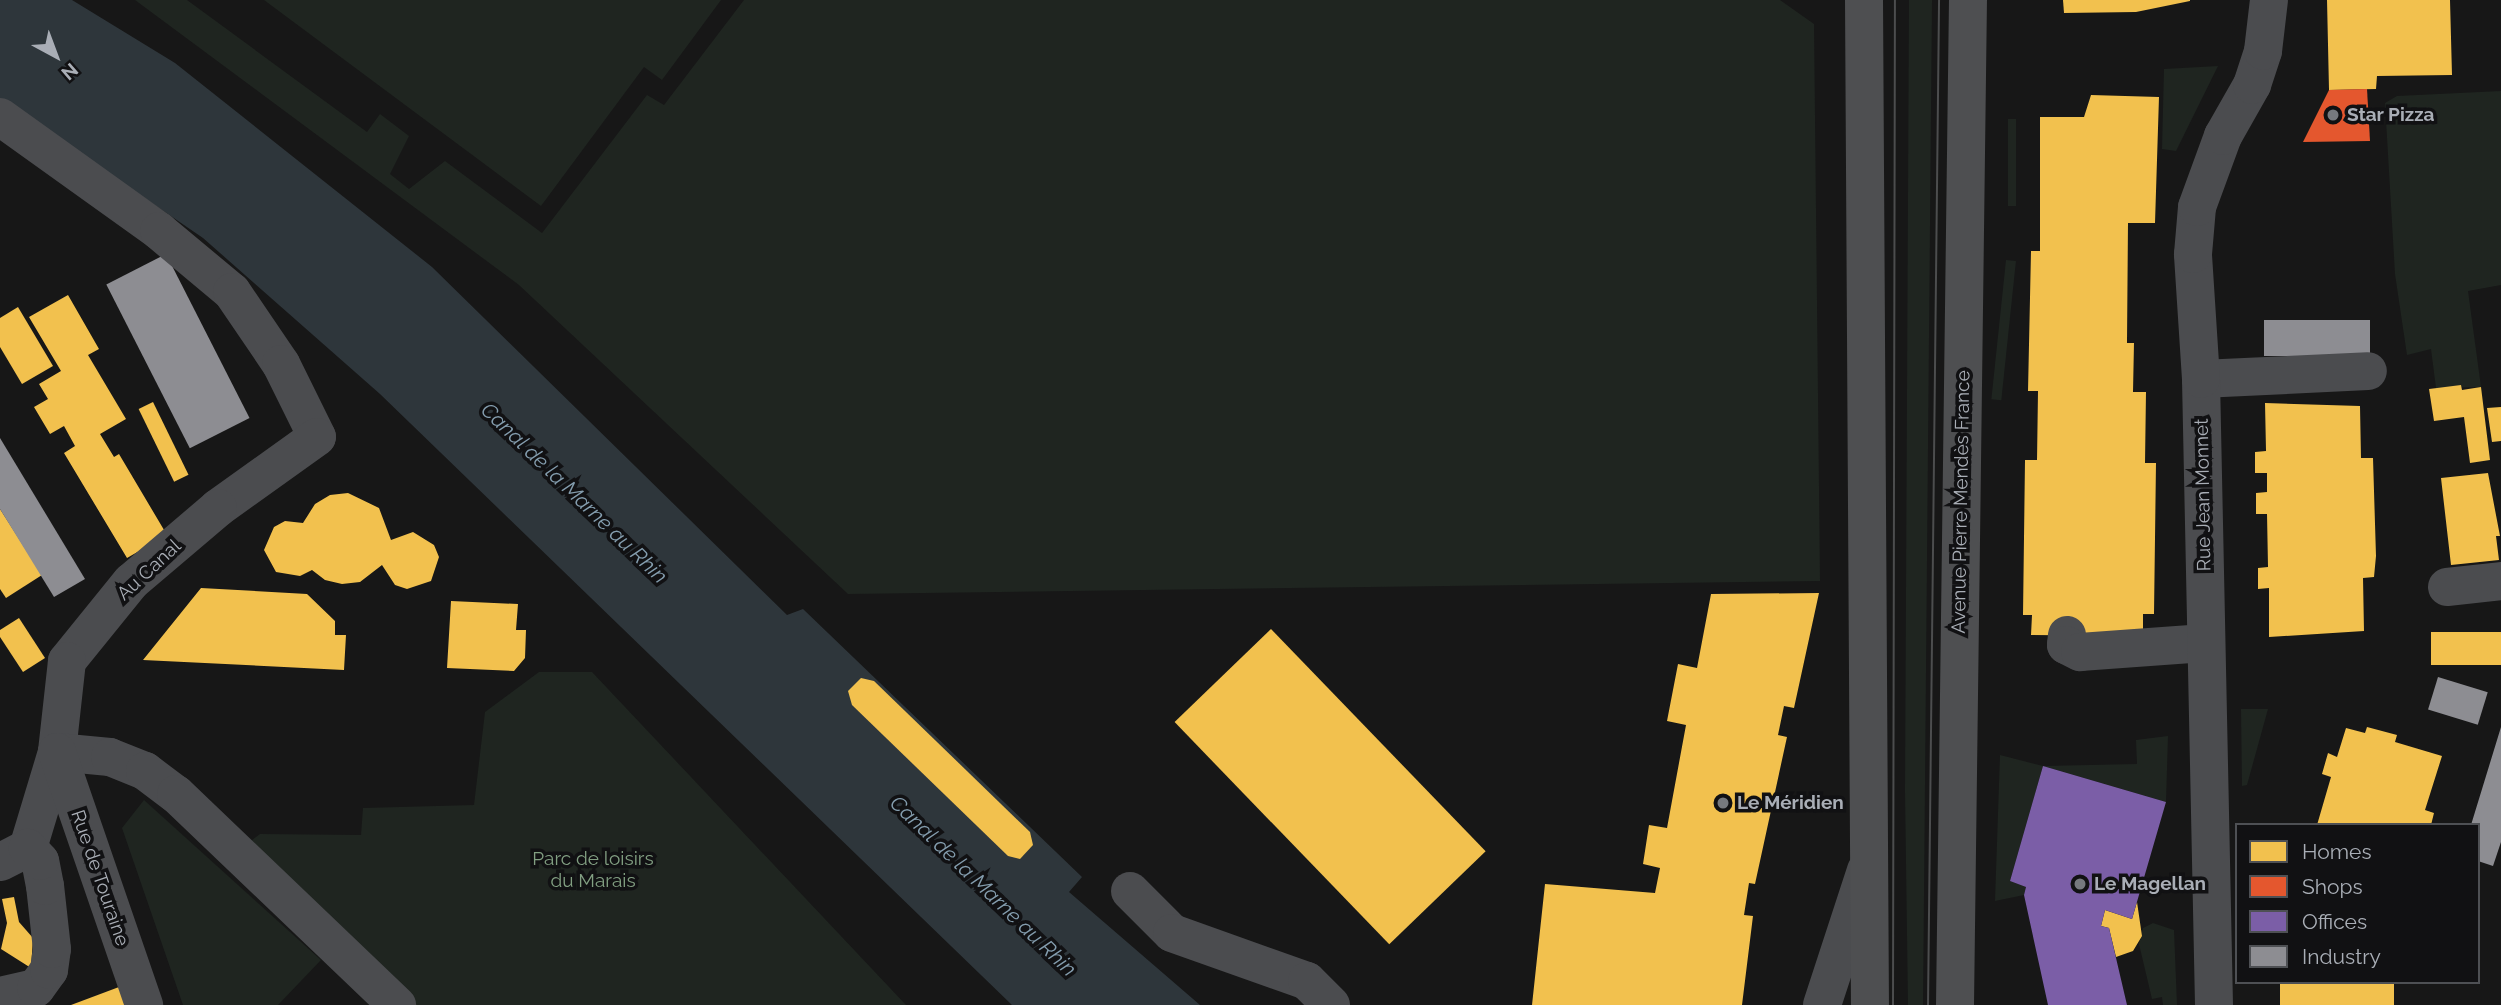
<!DOCTYPE html>
<meta charset="utf-8">
<style>
body{margin:0}
#map{position:relative;width:2501px;height:1005px;overflow:hidden;background:#171717;font-family:Raleway,sans-serif}
div>[style]{position:absolute}
[style*='--x']{left:calc(var(--x)*1px);top:calc(var(--y)*1px);width:calc(var(--w)*1px);rotate:calc(var(--a)*1deg)}
.green>*{inset:0;background:#1f2520;transform-origin:0 0}
.water>*{inset:0;background:#2e363b}
.homes>*{inset:0;background:#f2c14e;transform-origin:0 0}
.shops>*{inset:0;background:#e4572e}
.offices>*{inset:0;background:#7b5ea7}
.industry>*{inset:0;background:#8d8d92;transform-origin:0 0}
.minor>*{height:38px;margin:-19px;padding:0 19px;transform-origin:19px;border-radius:19px;background:#4b4c4f}
.major>*{height:38px;margin:-19px;padding:0 19px;transform-origin:19px;border-radius:19px;background:#4e4f51}
.tram>*{height:2px;margin:-1px;padding:0 1px;transform-origin:1px;border-radius:1px;background:#4c4d4e}
.dots>*{width:19px;height:19px;translate:-50% -50%;box-sizing:border-box;border:4px solid #111113;border-radius:50%}
span{translate:-50% -50%;white-space:nowrap;text-align:center;line-height:1.15;-webkit-text-stroke:7px #111113;paint-order:stroke}
.poi-label{font-size:19px;color:#a9aeb6;font-weight:700}
.left{translate:0 -50%;text-align:left}
.street-label{font-size:19px;color:#a9aeb6}
.park-label{font-size:19px;color:#829f82}
.water-label{font-size:21px;color:#849dae;font-style:italic}
.legend{position:absolute;left:2235px;top:823px;width:245px;height:161px;box-sizing:border-box;background:#111113;border:2px solid #4e5054;margin:0;padding:9px 12px;list-style:none;font-size:21px;color:#a9aeb6}
.legend li{display:flex;align-items:center;gap:14px;height:35px}
.legend b{width:35px;border:2px solid #4e5054}
.north{position:absolute;left:21px;top:21px;width:70px;height:70px;-webkit-text-stroke:5px #111113;paint-order:stroke;rotate:139deg;font-size:19px;font-weight:700;line-height:28px;text-align:center;color:#a9aeb6}
.north::after{content:'';display:block;margin:auto;width:24px;height:32px;background:#a9aeb6;clip-path:polygon(50% 0,100% 100%,50% 72%,0 100%)}
</style>
<div id="map">
<div class="green">
<i style="clip-path:polygon(135px 0,187px 0,367px 132px,380px 114px,409px 136px,390px 174px,409px 189px,445px 161px,542px 233px,647px 95px,664px 105px,744px 0,1780px 0,1814px 24px,1820px 581px,848px 594px,519px 285px)"></i>
<i style="clip-path:polygon(264px 0,721px 0,662px 80px,644px 67px,541px 206px)"></i>
<i style="clip-path:polygon(1909px 0,1932px 0,1923px 1005px,1908px 1005px,1905px 791px)"></i>
<i style="clip-path:polygon(2218px 66px,2176px 151px,2162px 149px,2164px 69px)"></i>
<i style="clip-path:polygon(2501px 91px,2501px 285px,2468px 291px,2481px 387px,2436px 388px,2431px 349px,2407px 355px,2395px 274px,2385px 103px,2397px 96px)"></i>
<i style="left:2016px;top:119px;width:87px;height:8px;rotate:90deg"></i>
<i style="left:2006px;top:260px;width:10px;height:140px;rotate:6deg"></i>
<i style="clip-path:polygon(539px 672px,592px 672px,906px 1005px,416px 1005px,247px 844px,260px 834px,361px 835px,363px 808px,474px 805px,485px 712px)"></i>
<i style="clip-path:polygon(2241px 709px,2268px 709px,2247px 785px,2242px 786px)"></i>
<i style="clip-path:polygon(2168px 736px,2166px 802px,2043px 766px,2010px 881px,2026px 887px,2024px 895px,1995px 901px,2000px 755px,2043px 766px,2137px 764px,2136px 740px)"></i>
<i style="clip-path:polygon(144px 800px,321px 960px,278px 1005px,183px 1005px,122px 828px)"></i>
<i style="clip-path:polygon(2153px 923px,2174px 930px,2177px 1005px,2163px 1005px,2162px 997px,2152px 999px,2139px 944px,2143px 928px)"></i>
</div>
<div class="water">
<i style="clip-path:polygon(0 0,72px 0,175px 63px,432px 267px,787px 615px,803px 609px,1082px 877px,1069px 892px,1200px 1005px,1012px 1005px,380px 394px,203px 238px,0 99px)"></i>
</div>
<div class="homes">
<i style="clip-path:polygon(2063px 0,2190px 0,2190px 1px,2136px 12px,2064px 13px)"></i>
<i style="clip-path:polygon(2327px 0,2450px 0,2452px 75px,2377px 76px,2376px 89px,2329px 90px)"></i>
<i style="clip-path:polygon(2091px 95px,2159px 97px,2155px 223px,2128px 223px,2127px 343px,2134px 343px,2133px 392px,2146px 392px,2145px 463px,2156px 463px,2154px 614px,2143px 614px,2143px 636px,2031px 635px,2032px 615px,2023px 615px,2025px 460px,2037px 460px,2038px 391px,2028px 391px,2031px 251px,2040px 251px,2040px 117px,2084px 117px)"></i>
<i style="clip-path:polygon(68px 295px,99px 349px,88px 355px,126px 419px,100px 434px,114px 457px,119px 454px,167px 535px,127px 558px,64px 453px,75px 446px,64px 426px,50px 434px,34px 407px,48px 399px,39px 384px,61px 371px,29px 317px)"></i>
<i style="clip-path:polygon(18px 307px,53px 366px,22px 384px,0 347px,0 318px)"></i>
<i style="clip-path:polygon(2461px 385px,2462px 390px,2481px 387px,2490px 460px,2470px 463px,2464px 417px,2434px 421px,2429px 389px)"></i>
<i style="left:153px;top:402px;width:81px;height:16px;rotate:64deg"></i>
<i style="clip-path:polygon(2265px 403px,2360px 406px,2361px 458px,2373px 458px,2376px 556px,2374px 577px,2363px 578px,2364px 631px,2269px 637px,2269px 588px,2258px 589px,2258px 568px,2268px 567px,2267px 514px,2256px 514px,2256px 493px,2267px 492px,2267px 473px,2255px 473px,2255px 452px,2266px 451px)"></i>
<i style="clip-path:polygon(2501px 407px,2501px 441px,2492px 442px,2487px 408px)"></i>
<i style="clip-path:polygon(2488px 473px,2500px 536px,2496px 536px,2499px 560px,2451px 565px,2441px 478px)"></i>
<i style="clip-path:polygon(348px 493px,379px 508px,391px 540px,413px 532px,434px 545px,439px 557px,431px 581px,407px 589px,395px 585px,382px 565px,360px 582px,342px 584px,325px 580px,312px 570px,300px 576px,276px 572px,264px 550px,274px 527px,285px 521px,303px 523px,315px 504px,330px 495px)"></i>
<i style="clip-path:polygon(0 509px,42px 575px,6px 598px,0 589px)"></i>
<i style="clip-path:polygon(201px 588px,307px 594px,335px 621px,335px 635px,346px 635px,344px 670px,143px 660px)"></i>
<i style="clip-path:polygon(1819px 593px,1794px 708px,1784px 706px,1778px 735px,1787px 737px,1755px 884px,1749px 883px,1744px 915px,1753px 916px,1742px 1005px,1532px 1005px,1545px 884px,1655px 893px,1660px 868px,1643px 864px,1649px 825px,1667px 828px,1686px 725px,1667px 721px,1678px 664px,1697px 668px,1711px 594px)"></i>
<i style="clip-path:polygon(451px 601px,518px 604px,516px 630px,526px 630px,525px 658px,514px 671px,447px 668px)"></i>
<i style="clip-path:polygon(19px 618px,45px 658px,23px 672px,0 637px,0 630px)"></i>
<i style="left:1271px;top:629px;width:309px;height:134px;rotate:46deg"></i>
<i style="left:2501px;top:632px;width:33px;height:70px;rotate:90deg"></i>
<i style="clip-path:polygon(861px 678px,874px 681px,1030px 832px,1033px 845px,1020px 859px,1008px 856px,852px 705px,848px 691px)"></i>
<i style="clip-path:polygon(2367px 727px,2397px 735px,2395px 742px,2442px 756px,2425px 810px,2434px 813px,2431px 825px,2317px 825px,2331px 777px,2322px 774px,2328px 753px,2337px 757px,2346px 728px,2365px 733px)"></i>
<i style="clip-path:polygon(14px 897px,19px 922px,33px 938px,31px 968px,1px 949px,7px 923px,2px 899px)"></i>
<i style="clip-path:polygon(2137px 902px,2142px 936px,2133px 951px,2116px 957px,2109px 928px,2101px 926px,2105px 910px,2132px 919px)"></i>
<i style="left:2280px;top:982px;width:114px;height:23px"></i>
<i style="clip-path:polygon(119px 987px,125px 1005px,71px 1005px)"></i>
</div>
<div class="shops">
<i style="clip-path:polygon(2367px 89px,2370px 141px,2303px 142px,2329px 90px)"></i>
</div>
<div class="offices">
<i style="clip-path:polygon(2043px 766px,2166px 802px,2132px 919px,2105px 910px,2101px 926px,2109px 928px,2127px 1005px,2048px 1005px,2024px 895px,2026px 887px,2010px 881px)"></i>
</div>
<div class="industry">
<i style="left:166px;top:254px;width:184px;height:67px;rotate:63deg"></i>
<i style="left:2370px;top:320px;width:36px;height:106px;rotate:90deg"></i>
<i style="clip-path:polygon(0 438px,85px 579px,54px 597px,0 509px)"></i>
<i style="left:2438px;top:677px;width:52px;height:34px;rotate:17deg"></i>
<i style="clip-path:polygon(2501px 727px,2501px 842px,2493px 866px,2478px 861px,2478px 825px,2471px 825px)"></i>
</div>
<div class="minor">
<i style="--x:0;--y:117;--w:196;--a:35.6"></i>
<i style="--x:159;--y:231;--w:95;--a:39.9"></i>
<i style="--x:232;--y:292;--w:87;--a:55.8"></i>
<i style="--x:281;--y:364;--w:81;--a:63.7"></i>
<i style="--x:317;--y:437;--w:122;--a:144.4"></i>
<i style="--x:218;--y:508;--w:114;--a:139.6"></i>
<i style="--x:131;--y:582;--w:102;--a:129"></i>
<i style="--x:67;--y:661;--w:92;--a:96.3"></i>
<i style="--x:57;--y:752;--w:100;--a:106.8"></i>
<i style="--x:28;--y:848;--w:31;--a:153"></i>
<i style="--x:2201;--y:379;--w:167;--a:-2.7"></i>
<i style="--x:2447;--y:587;--w:54;--a:-6.3"></i>
<i style="--x:2067;--y:635;--w:10;--a:96"></i>
<i style="--x:2066;--y:645;--w:16;--a:27"></i>
<i style="--x:2080;--y:652;--w:125;--a:-4.1"></i>
<i style="--x:57;--y:752;--w:53;--a:5.4"></i>
<i style="--x:110;--y:757;--w:38;--a:22"></i>
<i style="--x:145;--y:771;--w:39;--a:37"></i>
<i style="--x:176;--y:794;--w:306;--a:43.7"></i>
<i style="--x:57;--y:752;--w:268;--a:71"></i>
<i style="--x:1130;--y:891;--w:59;--a:45"></i>
<i style="--x:1172;--y:933;--w:143;--a:19.6"></i>
<i style="--x:1307;--y:981;--w:34;--a:45"></i>
<i style="--x:0;--y:996;--w:37;--a:-13"></i>
<i style="--x:36;--y:988;--w:22;--a:-54"></i>
<i style="--x:49;--y:970;--w:21;--a:-82"></i>
<i style="--x:52;--y:949;--w:63;--a:-96.3"></i>
<i style="--x:45;--y:886;--w:25;--a:-101"></i>
<i style="--x:40;--y:861;--w:18;--a:-133"></i>
<i style="--x:1822;--y:1005;--w:142;--a:-71.9"></i>
<i style="--x:2214;--y:1005;--w:626;--a:-91.19"></i>
<i style="--x:2201;--y:379;--w:125;--a:-93.7"></i>
<i style="--x:2193;--y:254;--w:47;--a:-85.1"></i>
<i style="--x:2197;--y:207;--w:76;--a:-69.9"></i>
<i style="--x:2223;--y:136;--w:59;--a:-60.4"></i>
<i style="--x:2252;--y:85;--w:36;--a:-72"></i>
<i style="--x:2263;--y:51;--w:51;--a:-83.3"></i>
</div>
<div class="major">
<i style="--x:1864;--y:0;--w:1005;--a:89.66"></i>
<i style="--x:1955;--y:1005;--w:1005;--a:-89.26"></i>
</div>
<div class="tram">
<i style="--x:1893;--y:1005;--w:1005;--a:-89.89"></i>
<i style="--x:1928;--y:1005;--w:1005;--a:-89.37"></i>
</div>
<div class="dots">
<i style="left:2333px;top:115px;background:#76797e"></i>
<i style="left:1723px;top:803px;background:#76797e"></i>
<i style="left:2080px;top:884px;background:#76797e"></i>
</div>
<div class="poi-label">
<span class="left" style="left:2347px;top:115px">Star Pizza</span>
<span class="left" style="left:1737px;top:803px">Le Méridien</span>
<span class="left" style="left:2094px;top:884px">Le Magellan</span>
</div>
<div class="street-label">
<span style="left:2203px;top:495px;rotate:-91deg">Rue Jean Monnet</span>
<span style="left:1961px;top:502px;rotate:-89deg">Avenue Pierre Mendès France</span>
<span style="left:149px;top:570px;rotate:-43deg">Au Canal</span>
<span style="left:100px;top:878px;rotate:71deg">Rue de Touraine</span>
</div>
<div class="park-label">
<span style="left:593px;top:870px">Parc de loisirs<br>du Marais</span>
</div>
<div class="water-label">
<span style="left:574px;top:493px;rotate:44deg">Canal de la Marne au Rhin</span>
<span style="left:983px;top:886px;rotate:44deg">Canal de la Marne au Rhin</span>
</div>
<ul class="legend">
<li><b style="height:19px;background:#f2c14e"></b>Homes</li>
<li><b style="height:19px;background:#e4572e"></b>Shops</li>
<li><b style="height:19px;background:#7b5ea7"></b>Offices</li>
<li><b style="height:19px;background:#8d8d92"></b>Industry</li>
</ul>
<div class="north">N</div>
</div>
